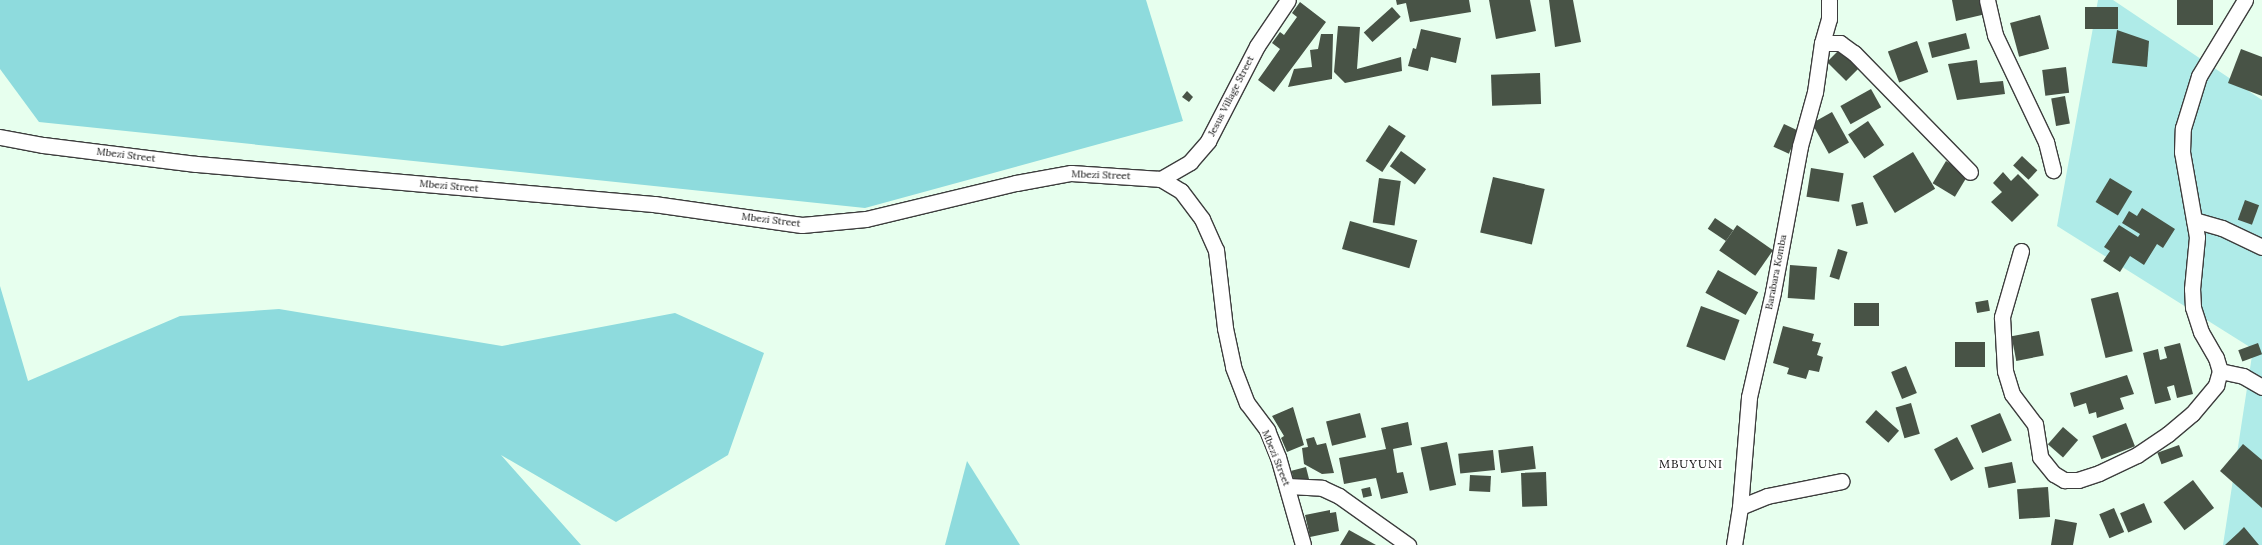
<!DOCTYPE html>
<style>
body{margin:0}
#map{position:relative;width:2262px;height:545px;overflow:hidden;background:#e7ffee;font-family:Lora,serif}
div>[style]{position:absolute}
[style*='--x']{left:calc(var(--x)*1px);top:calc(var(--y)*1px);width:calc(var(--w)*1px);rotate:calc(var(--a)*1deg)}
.green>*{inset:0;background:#afebe8}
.forest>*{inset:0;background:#8edbdd}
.building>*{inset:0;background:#485346;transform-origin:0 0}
.roads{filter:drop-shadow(1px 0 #3d3d3d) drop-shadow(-1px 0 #3d3d3d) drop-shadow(0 1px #3d3d3d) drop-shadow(0 -1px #3d3d3d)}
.street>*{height:15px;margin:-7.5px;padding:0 7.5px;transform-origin:7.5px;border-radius:7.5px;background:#fff}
span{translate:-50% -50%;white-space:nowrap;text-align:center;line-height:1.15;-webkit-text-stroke:4px #fff;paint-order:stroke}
.street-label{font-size:10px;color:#0a0a0a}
.quarter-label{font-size:12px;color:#0a0a0a;letter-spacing:1px}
</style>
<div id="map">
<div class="green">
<i style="clip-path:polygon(2098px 0,2113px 0,2262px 100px,2262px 545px,2223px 545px,2253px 349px,2057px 226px)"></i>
</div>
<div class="forest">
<i style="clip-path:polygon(0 0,1146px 0,1183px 121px,865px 208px,39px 122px,0 69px)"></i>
<i style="clip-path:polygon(0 286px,28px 381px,180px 316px,279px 309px,502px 346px,675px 313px,764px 353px,728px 455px,616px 522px,501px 455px,581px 545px,0 545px)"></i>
<i style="clip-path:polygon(967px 461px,1020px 545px,945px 545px)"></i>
</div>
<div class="building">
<i style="clip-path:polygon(1396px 0,1469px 0,1471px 12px,1410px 22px,1406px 3px,1397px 5px)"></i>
<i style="clip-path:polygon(1489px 0,1530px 0,1536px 31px,1496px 39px)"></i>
<i style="clip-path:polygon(1549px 0,1573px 0,1581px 42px,1555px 47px)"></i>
<i style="clip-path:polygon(1952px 0,1983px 0,1986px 14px,1956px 21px)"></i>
<i style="left:2177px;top:0;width:36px;height:25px"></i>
<i style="clip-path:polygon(1300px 2px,1326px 22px,1274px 92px,1258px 80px,1280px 49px,1272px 43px,1280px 32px,1284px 35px,1297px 17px,1292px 13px)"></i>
<i style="left:1392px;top:7px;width:13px;height:38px;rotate:48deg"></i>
<i style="left:2118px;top:7px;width:22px;height:33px;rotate:90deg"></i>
<i style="left:2040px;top:15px;width:35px;height:31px;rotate:75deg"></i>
<i style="clip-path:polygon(1338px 26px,1360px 27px,1357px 69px,1401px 57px,1402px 71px,1345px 83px,1334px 72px)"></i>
<i style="clip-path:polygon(1421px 29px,1461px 38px,1456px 63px,1431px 57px,1428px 71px,1408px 66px,1413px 48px,1416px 49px)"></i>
<i style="clip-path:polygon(2117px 30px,2149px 41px,2147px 67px,2112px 63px)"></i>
<i style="left:1966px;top:33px;width:16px;height:39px;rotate:76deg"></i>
<i style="clip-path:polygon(1321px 34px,1333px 34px,1332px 79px,1288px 87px,1294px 69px,1312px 67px,1310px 50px,1318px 49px)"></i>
<i style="left:1917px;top:41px;width:33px;height:31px;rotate:70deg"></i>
<i style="clip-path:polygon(2241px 49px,2262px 57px,2262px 96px,2228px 83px)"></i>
<i style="left:1839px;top:50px;width:27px;height:17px;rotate:45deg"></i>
<i style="clip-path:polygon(1977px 60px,1980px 83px,2003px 81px,2005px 94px,1957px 100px,1948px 64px)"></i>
<i style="left:2066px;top:67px;width:26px;height:24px;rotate:83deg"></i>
<i style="left:1540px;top:73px;width:31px;height:49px;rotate:88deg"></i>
<i style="left:1871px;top:89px;width:21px;height:35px;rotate:61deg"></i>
<i style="clip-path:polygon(1187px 91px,1193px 97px,1189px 102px,1182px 97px)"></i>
<i style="left:2065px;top:96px;width:28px;height:14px;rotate:80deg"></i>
<i style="left:1832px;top:112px;width:35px;height:23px;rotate:61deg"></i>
<i style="left:1868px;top:121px;width:29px;height:24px;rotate:56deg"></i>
<i style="left:1784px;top:124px;width:17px;height:25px;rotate:25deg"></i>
<i style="left:1389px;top:125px;width:20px;height:43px;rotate:33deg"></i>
<i style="left:1401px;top:151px;width:31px;height:19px;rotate:36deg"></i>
<i style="left:1913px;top:152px;width:43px;height:47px;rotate:59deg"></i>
<i style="left:2022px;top:156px;width:21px;height:13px;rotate:43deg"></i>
<i style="left:1946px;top:161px;width:26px;height:26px;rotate:31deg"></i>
<i style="left:1811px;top:168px;width:33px;height:29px;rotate:9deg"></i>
<i style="clip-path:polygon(2003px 172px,2011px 181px,2018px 174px,2039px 195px,2012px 222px,1991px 202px,2002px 192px,1993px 183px)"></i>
<i style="left:1493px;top:177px;width:53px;height:57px;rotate:13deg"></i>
<i style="left:1379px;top:178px;width:22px;height:45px;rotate:8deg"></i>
<i style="left:2110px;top:178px;width:26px;height:28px;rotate:31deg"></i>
<i style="left:2245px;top:200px;width:15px;height:21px;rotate:20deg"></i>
<i style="left:1863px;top:202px;width:22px;height:12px;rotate:77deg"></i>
<i style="clip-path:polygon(2142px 208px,2175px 229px,2163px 248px,2157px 244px,2144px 265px,2130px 256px,2120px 272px,2103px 261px,2110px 251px,2104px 247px,2119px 225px,2138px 237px,2140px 234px,2122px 223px,2129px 211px,2137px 216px)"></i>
<i style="left:1715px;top:218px;width:22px;height:13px;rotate:34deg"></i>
<i style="left:1350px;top:221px;width:70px;height:29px;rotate:16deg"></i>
<i style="left:1737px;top:225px;width:44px;height:31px;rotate:35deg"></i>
<i style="left:1838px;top:249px;width:10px;height:29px;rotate:17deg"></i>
<i style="left:1790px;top:265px;width:27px;height:33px;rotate:4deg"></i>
<i style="left:1718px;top:270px;width:46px;height:26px;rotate:29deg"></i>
<i style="left:2118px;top:292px;width:61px;height:28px;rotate:76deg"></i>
<i style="left:1988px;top:300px;width:11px;height:13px;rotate:80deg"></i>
<i style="left:1854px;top:303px;width:25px;height:23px"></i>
<i style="left:1701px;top:306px;width:41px;height:43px;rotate:20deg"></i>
<i style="clip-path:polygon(1783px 326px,1814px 334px,1812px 341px,1821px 343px,1817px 355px,1823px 357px,1819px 372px,1809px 370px,1806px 379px,1787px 374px,1789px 368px,1773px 363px)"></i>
<i style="left:2039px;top:331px;width:25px;height:28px;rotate:79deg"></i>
<i style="left:1955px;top:342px;width:30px;height:25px"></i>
<i style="clip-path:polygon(2180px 343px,2193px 394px,2177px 398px,2174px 385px,2167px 387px,2171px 400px,2155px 404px,2143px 353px,2158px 349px,2160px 360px,2167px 358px,2164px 347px)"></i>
<i style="left:2258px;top:343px;width:12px;height:21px;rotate:70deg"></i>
<i style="left:1906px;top:366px;width:29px;height:16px;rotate:68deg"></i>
<i style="clip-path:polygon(2127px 375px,2134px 394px,2120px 398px,2124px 409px,2097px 418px,2096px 412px,2089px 414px,2086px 403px,2074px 407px,2070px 393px)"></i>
<i style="left:1911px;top:403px;width:32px;height:16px;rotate:74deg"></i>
<i style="clip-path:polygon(1293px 407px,1304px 445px,1287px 452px,1281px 438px,1284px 436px,1272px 416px)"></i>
<i style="left:1876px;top:410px;width:31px;height:16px;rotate:42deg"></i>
<i style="left:1360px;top:413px;width:25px;height:35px;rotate:76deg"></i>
<i style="left:2000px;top:413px;width:30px;height:32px;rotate:67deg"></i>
<i style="clip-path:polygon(1408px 422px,1412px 445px,1393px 449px,1397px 473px,1403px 472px,1408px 493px,1381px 499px,1376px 478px,1344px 484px,1339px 458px,1386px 449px,1381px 428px)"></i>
<i style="left:2126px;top:423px;width:25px;height:36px;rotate:69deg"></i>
<i style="left:2063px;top:427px;width:20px;height:23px;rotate:41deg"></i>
<i style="clip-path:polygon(1314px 437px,1317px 445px,1326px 443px,1334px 473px,1322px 474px,1304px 464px,1302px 448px,1308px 447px,1306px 439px)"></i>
<i style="left:1957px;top:437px;width:36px;height:26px;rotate:62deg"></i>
<i style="left:1447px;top:442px;width:44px;height:27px;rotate:78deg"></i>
<i style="clip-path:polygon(2243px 444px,2262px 460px,2262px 508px,2220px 471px)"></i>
<i style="left:2179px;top:445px;width:12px;height:23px;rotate:70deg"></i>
<i style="left:1533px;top:446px;width:23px;height:35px;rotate:83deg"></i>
<i style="left:1493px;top:450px;width:20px;height:35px;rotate:84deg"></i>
<i style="left:2012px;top:462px;width:21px;height:28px;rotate:79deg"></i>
<i style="left:1306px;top:467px;width:16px;height:15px;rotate:76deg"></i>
<i style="left:1546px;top:472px;width:34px;height:25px;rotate:88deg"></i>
<i style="left:1470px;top:475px;width:21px;height:16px;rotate:3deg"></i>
<i style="left:2193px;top:480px;width:35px;height:37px;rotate:53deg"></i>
<i style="left:1370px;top:487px;width:9px;height:9px;rotate:77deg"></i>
<i style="left:2048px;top:487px;width:30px;height:31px;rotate:86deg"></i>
<i style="left:2144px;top:503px;width:21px;height:26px;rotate:67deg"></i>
<i style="left:2114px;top:508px;width:26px;height:16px;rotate:67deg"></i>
<i style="clip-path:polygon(1330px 510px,1330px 513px,1336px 512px,1339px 531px,1310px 537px,1305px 515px)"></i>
<i style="clip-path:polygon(2055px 519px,2077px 523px,2073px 545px,2051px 545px)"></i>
<i style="clip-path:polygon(2244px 527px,2259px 545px,2225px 545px,2238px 533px)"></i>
<i style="clip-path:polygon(1349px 530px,1376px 545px,1340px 545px)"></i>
</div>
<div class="roads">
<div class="street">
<i style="--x:1987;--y:0;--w:36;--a:77"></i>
<i style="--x:1995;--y:35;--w:119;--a:64.5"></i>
<i style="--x:2046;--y:142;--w:29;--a:76"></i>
<i style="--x:1822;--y:43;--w:18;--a:0"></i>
<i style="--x:1840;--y:43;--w:17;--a:36"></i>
<i style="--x:1854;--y:53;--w:166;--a:45.7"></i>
<i style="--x:0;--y:137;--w:44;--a:10.5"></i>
<i style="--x:43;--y:145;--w:154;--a:7.1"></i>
<i style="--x:196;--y:164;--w:460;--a:5"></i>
<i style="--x:654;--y:204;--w:149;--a:8.1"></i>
<i style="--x:802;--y:225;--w:64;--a:-5.4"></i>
<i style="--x:866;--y:219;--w:154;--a:-13.5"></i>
<i style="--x:1016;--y:183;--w:56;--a:-10.3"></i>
<i style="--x:1071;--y:173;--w:90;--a:3.8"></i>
<i style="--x:1161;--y:179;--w:23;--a:31"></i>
<i style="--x:1181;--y:191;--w:35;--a:53"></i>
<i style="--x:1202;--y:219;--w:34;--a:66"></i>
<i style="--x:1216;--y:250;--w:79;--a:83.4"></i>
<i style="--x:1225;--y:328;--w:40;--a:78"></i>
<i style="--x:1233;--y:367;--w:39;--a:69"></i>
<i style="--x:1247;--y:403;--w:34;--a:53"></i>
<i style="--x:1267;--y:430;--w:29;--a:68"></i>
<i style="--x:1278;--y:457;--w:91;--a:74.1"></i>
<i style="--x:1161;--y:179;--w:34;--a:-30"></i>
<i style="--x:1190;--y:162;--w:28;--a:-49"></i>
<i style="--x:1208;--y:141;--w:107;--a:-62.7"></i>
<i style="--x:1257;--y:46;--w:55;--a:-56"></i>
<i style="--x:2194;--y:220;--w:29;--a:16"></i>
<i style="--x:2222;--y:228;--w:44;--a:25.4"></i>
<i style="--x:2021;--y:251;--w:69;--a:106.1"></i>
<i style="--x:2002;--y:317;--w:54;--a:86.8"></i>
<i style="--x:2005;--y:371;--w:24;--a:73"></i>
<i style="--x:2012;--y:394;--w:38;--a:53"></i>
<i style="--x:2035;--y:424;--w:33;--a:81"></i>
<i style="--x:2040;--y:457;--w:22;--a:51"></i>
<i style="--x:2054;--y:474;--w:12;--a:31"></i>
<i style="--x:2064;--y:480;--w:14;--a:0"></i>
<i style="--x:2078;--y:480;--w:22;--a:-18"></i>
<i style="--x:2099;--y:473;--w:42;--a:-25.3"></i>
<i style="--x:2137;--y:455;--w:37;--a:-34"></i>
<i style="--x:2168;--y:434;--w:31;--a:-40"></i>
<i style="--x:2192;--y:414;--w:38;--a:-50"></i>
<i style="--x:2216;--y:385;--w:15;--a:-74"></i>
<i style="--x:2220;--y:371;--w:14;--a:-107"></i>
<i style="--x:2216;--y:358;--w:30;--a:-120"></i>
<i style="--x:2201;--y:332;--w:26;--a:-108"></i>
<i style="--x:2193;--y:307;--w:18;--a:-93"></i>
<i style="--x:2192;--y:289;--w:52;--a:-84.5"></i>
<i style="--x:2197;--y:237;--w:86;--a:-100"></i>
<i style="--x:2182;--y:152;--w:24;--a:-88"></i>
<i style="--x:2183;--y:128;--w:54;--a:-72.9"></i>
<i style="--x:2199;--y:76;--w:89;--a:-58.8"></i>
<i style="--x:2220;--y:371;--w:24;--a:12"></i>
<i style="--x:2243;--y:376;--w:22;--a:30"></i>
<i style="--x:1288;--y:486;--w:34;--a:3"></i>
<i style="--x:1322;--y:488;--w:19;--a:25"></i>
<i style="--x:1339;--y:496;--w:85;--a:35.4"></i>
<i style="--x:1740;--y:507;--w:29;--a:-22"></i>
<i style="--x:1767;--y:496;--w:76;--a:-11.3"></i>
<i style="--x:1734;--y:545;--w:38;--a:-81"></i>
<i style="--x:1740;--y:507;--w:110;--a:-85.3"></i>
<i style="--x:1749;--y:397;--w:108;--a:-77.1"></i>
<i style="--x:1773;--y:292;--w:148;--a:-79.5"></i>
<i style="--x:1800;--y:146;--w:56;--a:-74.5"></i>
<i style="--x:1815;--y:92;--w:49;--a:-81.9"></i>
<i style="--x:1822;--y:43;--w:25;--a:-74"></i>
<i style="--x:1829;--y:19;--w:19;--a:-90"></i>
</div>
</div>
<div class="street-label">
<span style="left:1231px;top:96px;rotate:-63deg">Jesus Village Street</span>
<span style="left:126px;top:155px;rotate:7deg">Mbezi Street</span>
<span style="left:1101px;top:175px;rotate:2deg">Mbezi Street</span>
<span style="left:449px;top:186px;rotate:5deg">Mbezi Street</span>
<span style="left:771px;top:220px;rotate:7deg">Mbezi Street</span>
<span style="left:1776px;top:272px;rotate:-79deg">Barabara Komba</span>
<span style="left:1276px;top:458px;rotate:68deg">Mbezi Street</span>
</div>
<div class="quarter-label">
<span style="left:1691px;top:464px">MBUYUNI</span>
</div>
</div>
